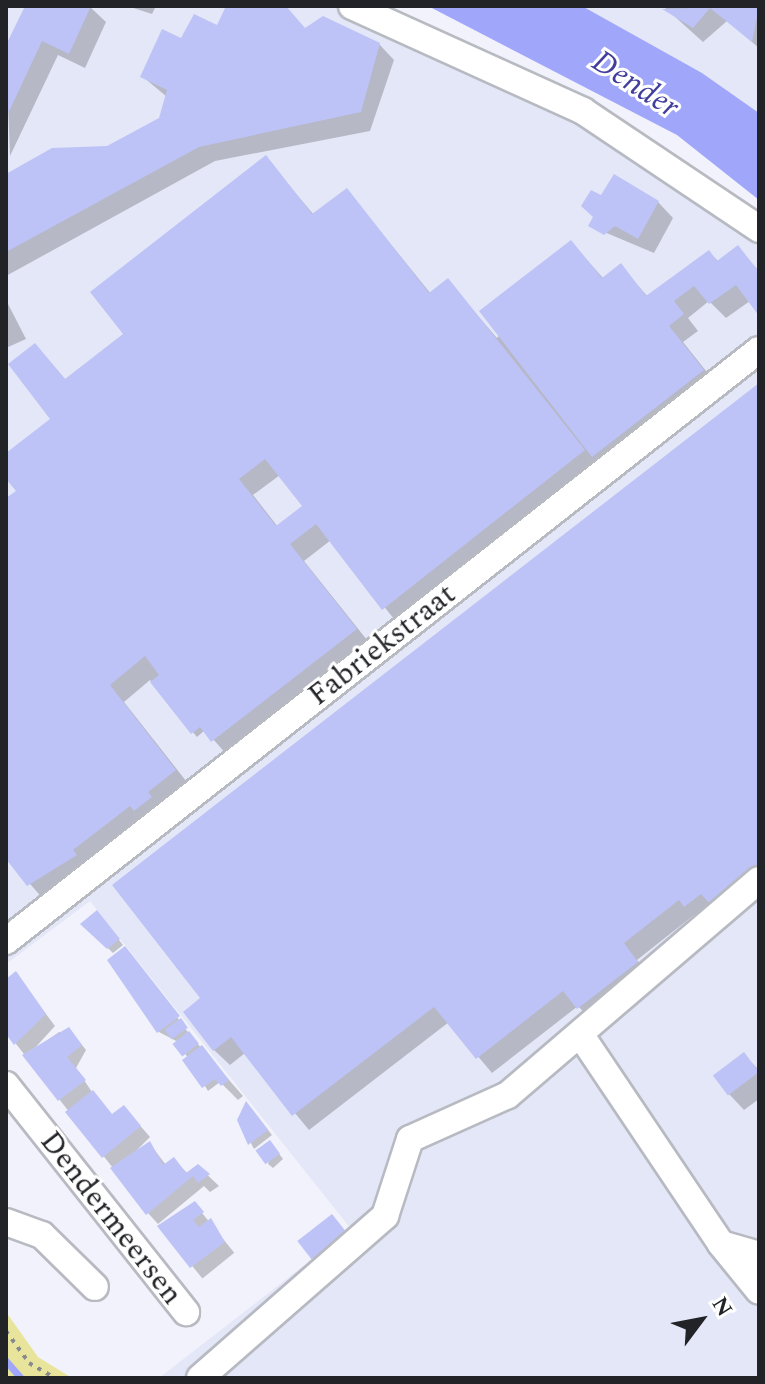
<!DOCTYPE html>
<style>
body{margin:0}
#map{position:relative;width:765px;height:1384px;overflow:hidden;background:#f1f2fb;font-family:Spectral,serif}
div>[style]{position:absolute}
[style*='--x']{left:calc(var(--x)*1px);top:calc(var(--y)*1px);width:calc(var(--w)*1px);rotate:calc(var(--a)*1deg)}
.built>*{inset:0;background:#e4e7f7}
.green>*{inset:0;background:#e9e49b}
.water>*{inset:0;background:#a0a7fa}
.shadow>*{inset:0;background:#0003;transform-origin:0 0}
.stream>*{height:7px;margin:-3.5px;padding:0 3.5px;transform-origin:3.5px;border-radius:3.5px;background:#a0a7fa}
.building>*{inset:0;background:#bdc3f6;transform-origin:0 0}
.path>*{height:4px;margin-top:-2px;transform-origin:0;background:repeating-linear-gradient(90deg,#898a90 0 4px,transparent 0 10px)}
.roads{filter:drop-shadow(2px 0 #b8bac2) drop-shadow(-2px 0 #b8bac2) drop-shadow(0 2px #b8bac2) drop-shadow(0 -2px #b8bac2)}
.minor>*{height:26px;margin:-13px;padding:0 13px;transform-origin:13px;border-radius:13px;background:#fff}
span{translate:-50% -50%;white-space:nowrap;text-align:center;line-height:1.15;-webkit-text-stroke:6px #fff;paint-order:stroke}
.street-label{font-size:30px;color:#222326}
.water-label{font-size:32px;color:#423e9d;font-style:italic}
.frame{position:absolute;inset:0;border:8px solid #222326;pointer-events:none}
.north{position:absolute;left:661px;top:1280px;width:80px;height:80px;-webkit-text-stroke:6px #fff;paint-order:stroke;rotate:58deg;font-size:22px;font-weight:700;line-height:32px;text-align:center;color:#222326}
.north::after{content:'';display:block;margin:auto;width:28px;height:36px;background:#222326;clip-path:polygon(50% 0,100% 100%,50% 72%,0 100%)}
</style>
<div id="map">
<div class="built">
<i style="clip-path:polygon(6px 6px,332px 6px,573px 116px,759px 243px,759px 1378px,159px 1378px,351px 1229px,90px 901px,6px 964px)"></i>
<i style="clip-path:polygon(582px 6px,759px 6px,759px 113px,702px 73px)"></i>
</div>
<div class="green">
<i style="clip-path:polygon(6px 1312px,38px 1357px,72px 1378px,6px 1378px)"></i>
</div>
<div class="water">
<i style="clip-path:polygon(428px 6px,582px 6px,702px 73px,759px 113px,759px 200px,677px 135px)"></i>
</div>
<div class="shadow">
<i style="clip-path:polygon(26px 6px,89px 6px,106px 22px,85px 68px,58px 55px,10px 156px,6px 49px)"></i>
<i style="clip-path:polygon(127px 6px,156px 6px,152px 14px)"></i>
<i style="clip-path:polygon(228px 6px,282px 6px,306px 30px,379px 44px,394px 60px,370px 131px,215px 161px,6px 276px,6px 176px,108px 148px,160px 119px,167px 97px,142px 76px,182px 41px,218px 27px)"></i>
<i style="clip-path:polygon(663px 6px,759px 6px,759px 48px,727px 21px,703px 42px)"></i>
<i style="clip-path:polygon(evenodd,266px 158px,314px 215px,347px 190px,431px 294px,448px 281px,497px 338px,571px 242px,604px 279px,621px 266px,648px 297px,709px 252px,719px 262px,738px 248px,759px 271px,759px 313px,750px 301px,726px 318px,709px 301px,688px 318px,698px 331px,683px 342px,718px 386px,398px 624px,331px 540px,304px 561px,371px 645px,228px 756px,205px 730px,197px 737px,150px 680px,124px 702px,190px 786px,44px 900px,6px 856px,6px 501px,18px 491px,6px 475px,6px 456px,53px 420px,35px 345px,66px 380px,126px 334px,266px 158px,280px 475px,305px 506px,278px 527px,253px 495px,280px 475px)"></i>
<i style="clip-path:polygon(602px 197px,658px 202px,673px 218px,654px 253px,590px 226px)"></i>
<i style="clip-path:polygon(6px 300px,26px 339px,6px 348px)"></i>
<i style="clip-path:polygon(759px 386px,759px 895px,701px 921px,694px 915px,637px 960px,652px 978px,594px 1023px,578px 1006px,492px 1073px,449px 1022px,309px 1130px,245px 1053px,230px 1065px,214px 1050px,203px 999px)"></i>
<i style="clip-path:polygon(102px 918px,123px 945px,113px 953px,83px 924px)"></i>
<i style="clip-path:polygon(130px 953px,190px 1035px,243px 1096px,238px 1100px,220px 1082px,208px 1091px,178px 1042px,159px 1032px,110px 961px)"></i>
<i style="clip-path:polygon(16px 974px,55px 1026px,33px 1050px,59px 1032px,74px 1035px,86px 1050px,76px 1068px,92px 1092px,113px 1116px,124px 1107px,150px 1137px,128px 1159px,150px 1144px,166px 1165px,174px 1159px,188px 1174px,198px 1166px,219px 1186px,210px 1192px,204px 1186px,158px 1224px,148px 1213px,6px 1031px,6px 982px)"></i>
<i style="clip-path:polygon(744px 1055px,759px 1070px,759px 1099px,744px 1110px,729px 1094px)"></i>
<i style="clip-path:polygon(251px 1108px,272px 1135px,254px 1149px,239px 1120px)"></i>
<i style="clip-path:polygon(274px 1147px,283px 1159px,273px 1168px,268px 1164px)"></i>
<i style="left:194px;top:1203px;width:64px;height:41px;rotate:51deg"></i>
<i style="clip-path:polygon(337px 1221px,349px 1237px,317px 1262px,312px 1257px)"></i>
</div>
<div class="stream">
<i style="--x:6;--y:1361;--w:23;--a:49"></i>
</div>
<div class="building">
<i style="clip-path:polygon(25px 6px,91px 6px,69px 54px,42px 41px,6px 118px,6px 45px)"></i>
<i style="clip-path:polygon(226px 6px,286px 6px,305px 28px,323px 16px,380px 43px,361px 112px,199px 147px,6px 252px,6px 174px,52px 148px,107px 146px,159px 118px,167px 90px,140px 77px,162px 29px,181px 38px,194px 14px,217px 25px)"></i>
<i style="clip-path:polygon(759px 6px,752px 42px,710px 8px,693px 28px,662px 9px)"></i>
<i style="clip-path:polygon(evenodd,266px 155px,312px 214px,347px 188px,429px 293px,448px 278px,585px 450px,382px 610px,316px 524px,290px 544px,357px 629px,211px 742px,200px 727px,191px 734px,150px 682px,159px 675px,145px 656px,110px 685px,176px 770px,148px 792px,152px 797px,134px 811px,130px 806px,73px 850px,77px 855px,27px 886px,6px 859px,6px 498px,16px 491px,6px 479px,6px 453px,50px 419px,8px 364px,35px 343px,65px 379px,123px 334px,90px 292px,266px 155px,265px 459px,302px 506px,276px 526px,239px 479px,265px 459px)"></i>
<i style="clip-path:polygon(614px 174px,659px 201px,638px 239px,615px 226px,604px 235px,588px 226px,593px 217px,581px 206px,591px 190px,601px 195px)"></i>
<i style="clip-path:polygon(571px 240px,602px 278px,621px 263px,646px 296px,709px 250px,717px 261px,738px 245px,759px 272px,759px 316px,736px 285px,709px 304px,694px 286px,674px 301px,684px 314px,669px 326px,704px 370px,592px 457px,479px 311px)"></i>
<i style="clip-path:polygon(759px 383px,759px 868px,711px 905px,701px 894px,684px 907px,679px 900px,624px 943px,638px 962px,577px 1009px,563px 991px,476px 1059px,434px 1007px,292px 1116px,231px 1037px,213px 1051px,183px 1012px,200px 998px,112px 885px)"></i>
<i style="clip-path:polygon(97px 910px,120px 939px,107px 949px,80px 924px)"></i>
<i style="clip-path:polygon(125px 946px,180px 1016px,157px 1033px,107px 960px)"></i>
<i style="clip-path:polygon(16px 971px,46px 1014px,14px 1045px,6px 1034px,6px 979px)"></i>
<i style="left:181px;top:1018px;width:12px;height:20px;rotate:55deg"></i>
<i style="clip-path:polygon(69px 1027px,82px 1045px,67px 1057px,86px 1080px,58px 1101px,22px 1055px)"></i>
<i style="left:189px;top:1031px;width:16px;height:21px;rotate:52deg"></i>
<i style="clip-path:polygon(202px 1045px,229px 1080px,221px 1086px,215px 1079px,202px 1088px,182px 1060px)"></i>
<i style="left:744px;top:1052px;width:25px;height:39px;rotate:53deg"></i>
<i style="clip-path:polygon(93px 1090px,112px 1114px,124px 1105px,141px 1126px,102px 1158px,65px 1112px)"></i>
<i style="clip-path:polygon(246px 1101px,268px 1130px,248px 1145px,237px 1120px)"></i>
<i style="left:270px;top:1140px;width:17px;height:18px;rotate:54deg"></i>
<i style="clip-path:polygon(150px 1141px,163px 1165px,174px 1157px,186px 1173px,198px 1164px,210px 1174px,198px 1183px,193px 1176px,146px 1215px,110px 1168px)"></i>
<i style="clip-path:polygon(195px 1201px,204px 1212px,193px 1220px,199px 1227px,211px 1218px,225px 1242px,190px 1268px,157px 1226px)"></i>
<i style="left:332px;top:1214px;width:23px;height:44px;rotate:52deg"></i>
</div>
<div class="path">
<i style="--x:6;--y:1331;--w:39;--a:54"></i>
<i style="--x:29;--y:1363;--w:30;--a:30"></i>
</div>
<div class="roads">
<div class="minor">
<i style="--x:352;--y:6;--w:254;--a:24.4"></i>
<i style="--x:583;--y:111;--w:212;--a:33.8"></i>
<i style="--x:6;--y:941;--w:957;--a:-38.13"></i>
<i style="--x:580;--y:1034;--w:253;--a:56.1"></i>
<i style="--x:721;--y:1244;--w:40;--a:16"></i>
<i style="--x:6;--y:1085;--w:290;--a:51.6"></i>
<i style="--x:6;--y:1222;--w:38;--a:20"></i>
<i style="--x:42;--y:1235;--w:74;--a:44.5"></i>
<i style="--x:721;--y:1244;--w:60;--a:51"></i>
<i style="--x:200;--y:1378;--w:246;--a:-41.2"></i>
<i style="--x:385;--y:1216;--w:81;--a:-72"></i>
<i style="--x:410;--y:1139;--w:107;--a:-24.2"></i>
<i style="--x:508;--y:1095;--w:330;--a:-40.6"></i>
</div>
</div>
<div class="street-label">
<span style="left:382px;top:645px;rotate:-38deg">Fabriekstraat</span>
<span style="left:111px;top:1218px;rotate:52deg">Dendermeersen</span>
</div>
<div class="water-label">
<span style="left:635px;top:85px;rotate:33deg">Dender</span>
</div>
<div class="frame"></div>
<div class="north">N</div>
</div>
